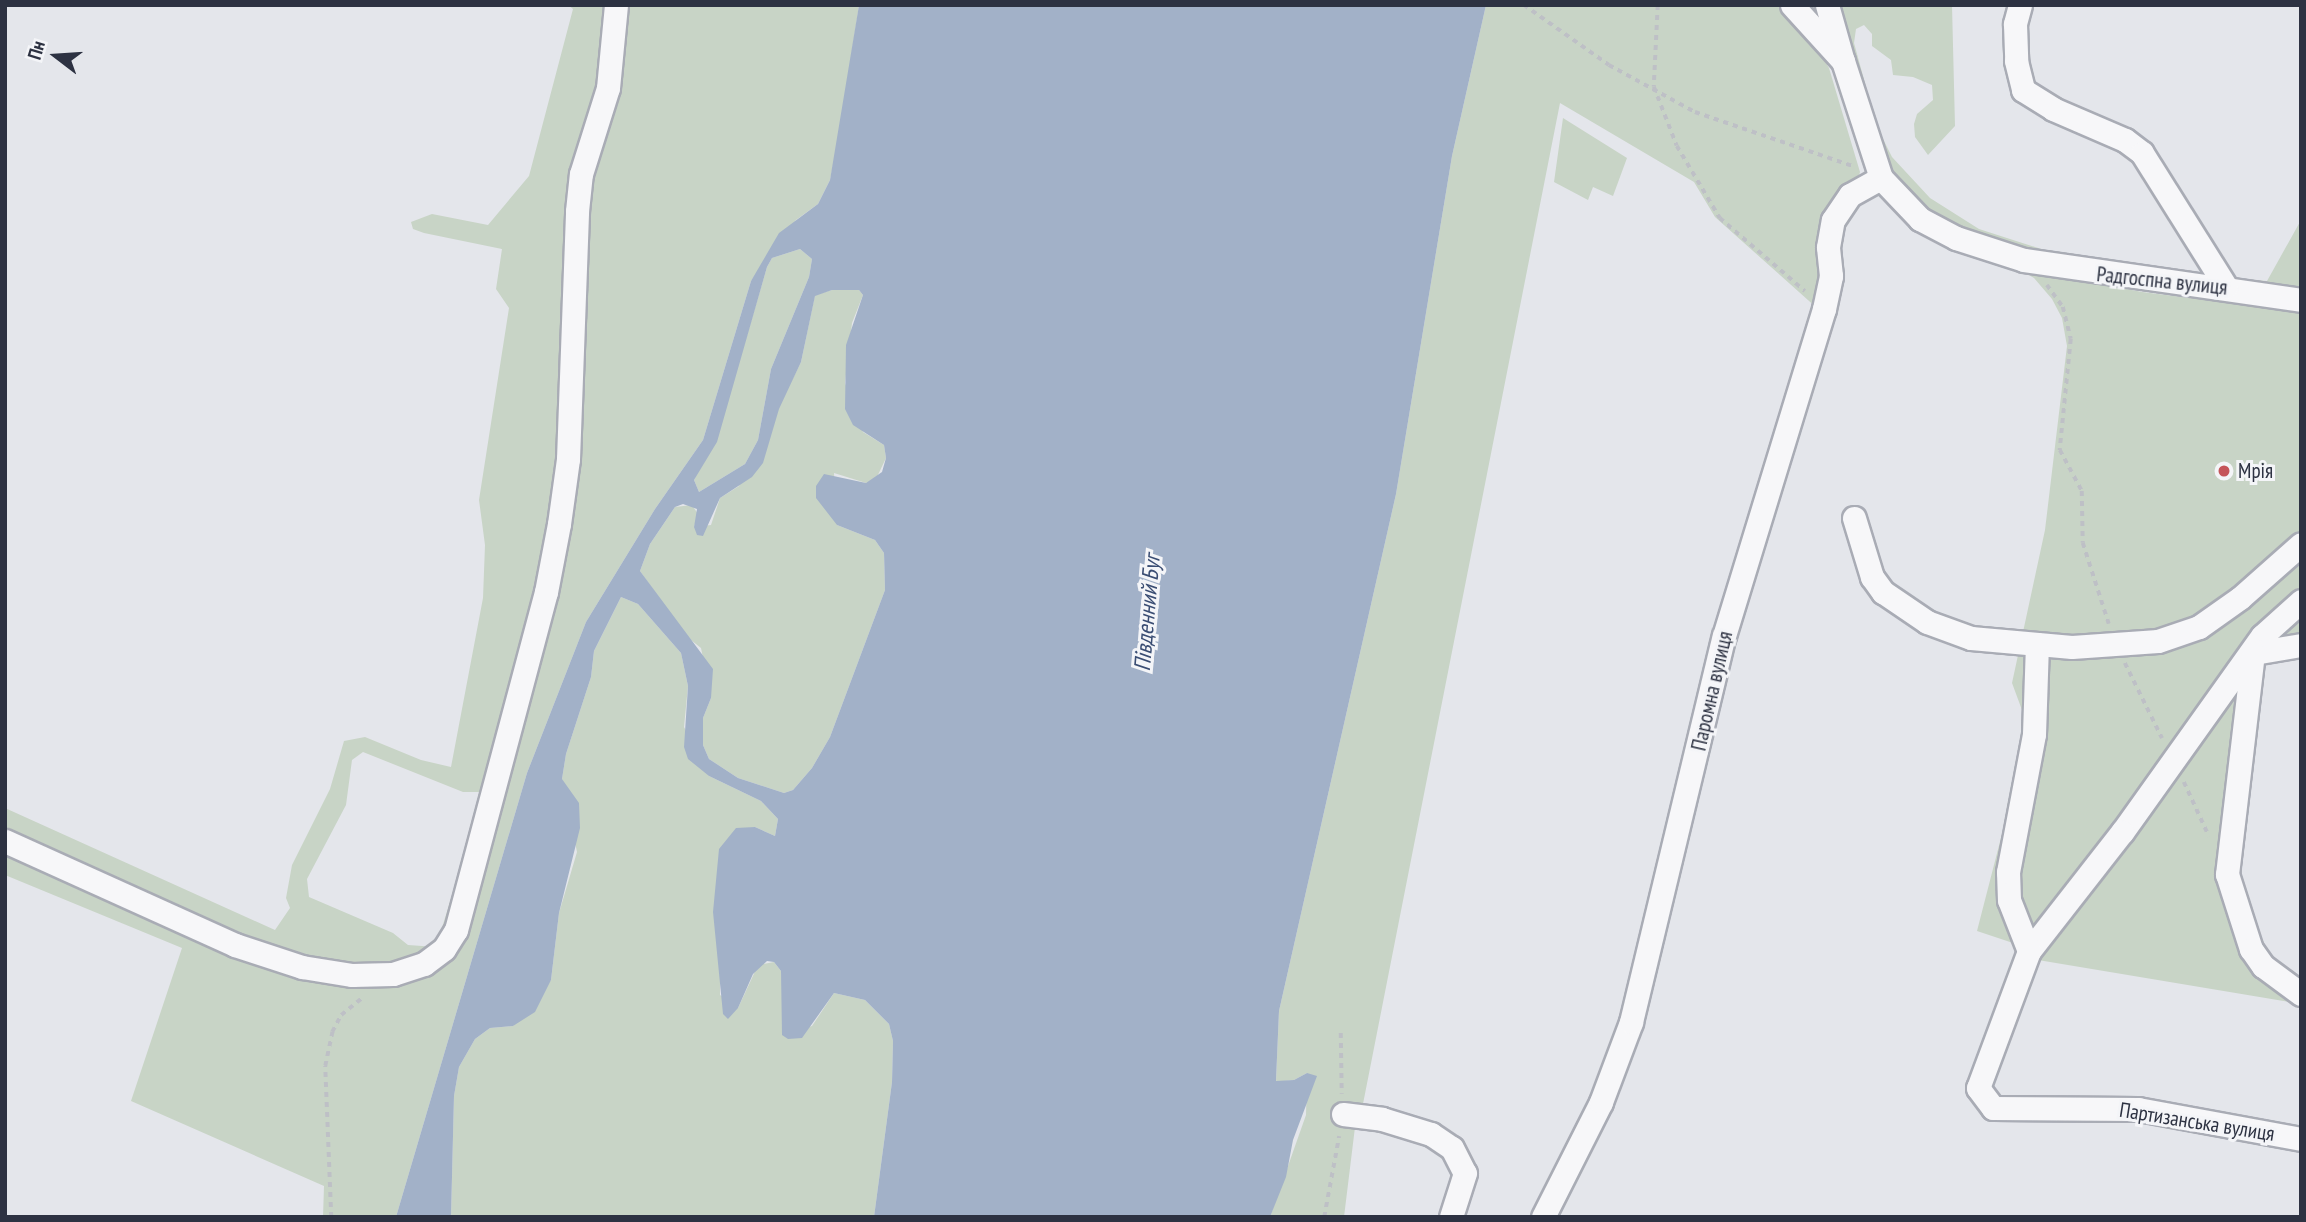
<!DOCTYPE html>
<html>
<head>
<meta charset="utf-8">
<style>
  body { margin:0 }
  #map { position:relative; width:2306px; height:1222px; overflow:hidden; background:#e4e6eb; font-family:"PT Sans Narrow",sans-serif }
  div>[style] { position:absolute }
  .green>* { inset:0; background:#c8d4c6 }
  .water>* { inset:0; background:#a2b1c8 }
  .path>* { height:3.5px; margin-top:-1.75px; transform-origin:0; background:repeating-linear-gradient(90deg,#bec0c6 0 5px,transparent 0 10px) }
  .roads { filter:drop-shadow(2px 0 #a9acb5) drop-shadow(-2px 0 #a9acb5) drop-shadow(0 2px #a9acb5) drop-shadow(0 -2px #a9acb5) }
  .minor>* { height:23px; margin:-11.5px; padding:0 11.5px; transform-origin:11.5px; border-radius:11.5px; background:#f7f7f9 }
  .dots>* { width:19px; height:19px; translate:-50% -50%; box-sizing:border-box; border:4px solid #f4f5f8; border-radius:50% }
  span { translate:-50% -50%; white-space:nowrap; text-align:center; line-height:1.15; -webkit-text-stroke:6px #f4f5f8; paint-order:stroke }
  .street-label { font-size:21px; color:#2d3242 }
  .poi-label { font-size:21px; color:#2d3242 }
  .left { translate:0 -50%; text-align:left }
  .water-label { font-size:23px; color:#3a4d73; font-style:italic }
  .frame { position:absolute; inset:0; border:7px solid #2d3242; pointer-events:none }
  .north { position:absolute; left:21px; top:21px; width:70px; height:70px; -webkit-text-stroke:5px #f4f5f8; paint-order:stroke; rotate:287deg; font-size:19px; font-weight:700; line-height:28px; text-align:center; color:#2d3242 }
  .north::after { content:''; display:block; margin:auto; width:24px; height:32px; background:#2d3242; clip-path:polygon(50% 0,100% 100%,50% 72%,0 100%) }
</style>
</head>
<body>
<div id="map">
  <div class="green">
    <div style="clip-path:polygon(evenodd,568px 5px,859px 5px,839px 136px,830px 180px,818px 204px,796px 220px,751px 281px,703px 440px,655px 509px,586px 622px,527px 773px,396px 1217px,323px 1217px,324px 1186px,131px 1101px,182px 948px,5px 875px,5px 846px,285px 968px,400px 967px,315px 967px,5px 836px,5px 808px,275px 930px,290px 908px,286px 898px,292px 865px,330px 789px,344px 741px,365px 737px,421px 760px,451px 767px,483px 598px,485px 545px,479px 500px,509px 308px,496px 289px,502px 249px,424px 233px,413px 229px,411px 222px,432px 214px,488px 225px,529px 176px,573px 9px,568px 5px,363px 752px,463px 792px,484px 792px,436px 947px,408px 945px,393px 933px,309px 897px,307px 879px,346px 805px,352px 760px,363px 752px)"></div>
    <div style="clip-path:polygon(1486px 5px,1781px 5px,1811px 38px,1829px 68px,1860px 172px,1818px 309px,1715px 217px,1694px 182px,1560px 103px,1362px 1109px,1356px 1119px,1344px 1217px,1270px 1217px,1306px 1115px,1307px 1073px,1294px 1080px,1276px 1082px,1279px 1011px,1396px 494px,1452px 156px)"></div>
    <div style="clip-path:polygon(1798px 5px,1952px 5px,1955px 126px,1928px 155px,1915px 137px,1914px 124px,1917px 114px,1933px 100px,1932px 85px,1913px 77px,1893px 75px,1891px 60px,1872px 46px,1872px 34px,1864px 25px,1856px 29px,1854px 43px,1877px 127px,1892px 157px,1930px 198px,1979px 229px,2063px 256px,2187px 275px,2267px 281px,2301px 220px,2301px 297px,2032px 254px,1935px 215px,1894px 178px,1849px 53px)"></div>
    <div style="clip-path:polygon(1563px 118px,1627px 158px,1613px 196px,1593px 187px,1588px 200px,1554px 182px)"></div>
    <div style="clip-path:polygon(800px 249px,812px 259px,809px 277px,771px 369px,758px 440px,745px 464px,699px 492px,694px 480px,725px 410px,767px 267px,772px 258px)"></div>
    <div style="clip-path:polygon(2015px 267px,2142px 292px,2301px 312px,2301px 653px,2265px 662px,2253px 688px,2235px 831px,2240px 889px,2257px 947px,2301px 1004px,2032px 959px,2019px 945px,1977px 931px,2029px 729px,2012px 683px,2045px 530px,2067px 346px,2062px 318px,2052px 299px,2034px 278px)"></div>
    <div style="clip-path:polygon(832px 290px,859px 290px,863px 295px,852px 323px,845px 383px,863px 432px,884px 445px,886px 458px,876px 479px,866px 483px,834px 473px,837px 525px,875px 540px,884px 553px,885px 590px,830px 737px,812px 768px,793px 790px,784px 793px,738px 778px,709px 759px,703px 745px,703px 718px,711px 698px,701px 648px,686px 636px,640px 571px,650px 544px,675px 507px,692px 505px,698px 514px,694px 527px,711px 525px,720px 498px,739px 486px,801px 362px,815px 295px)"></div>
    <div style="clip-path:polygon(621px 597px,638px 604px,681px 653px,688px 686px,684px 727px,709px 776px,761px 801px,778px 819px,775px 836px,755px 827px,720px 968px,720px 995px,738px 1008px,758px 965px,774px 962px,781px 971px,785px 996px,783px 1035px,812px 1026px,834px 993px,865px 1000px,889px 1024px,893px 1041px,892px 1082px,874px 1217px,451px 1217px,454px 1096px,459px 1067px,475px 1039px,490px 1028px,513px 1026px,551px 980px,559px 913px,577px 852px,562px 779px,566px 754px,591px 677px,594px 651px)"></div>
  </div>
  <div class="water">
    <div style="clip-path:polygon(evenodd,859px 5px,1486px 5px,1452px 156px,1396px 494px,1279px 1011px,1276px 1081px,1294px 1080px,1307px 1073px,1317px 1076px,1293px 1140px,1286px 1177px,1270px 1217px,874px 1217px,892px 1082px,893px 1041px,889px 1024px,865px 1000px,834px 993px,802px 1038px,788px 1039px,782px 1035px,781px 971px,774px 962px,767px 961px,753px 974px,738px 1008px,728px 1019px,723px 1014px,713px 912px,719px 849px,736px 828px,755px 827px,775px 836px,778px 819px,761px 801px,709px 776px,688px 759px,684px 747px,688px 686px,681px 653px,638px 604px,621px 597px,594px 651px,591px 677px,566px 754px,562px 779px,579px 803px,580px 828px,559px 913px,551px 980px,535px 1012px,513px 1026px,490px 1028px,475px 1039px,459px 1067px,454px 1096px,451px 1217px,396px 1217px,527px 773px,586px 622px,655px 509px,703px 440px,751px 281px,779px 233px,818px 204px,830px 180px,859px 5px,800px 249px,812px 259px,809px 277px,771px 369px,758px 440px,745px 464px,699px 492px,694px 480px,717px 442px,767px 267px,772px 258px,800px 249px,859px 5px,832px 290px,859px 290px,863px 295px,846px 345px,845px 409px,853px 425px,884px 445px,886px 458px,882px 472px,866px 483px,824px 474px,816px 486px,816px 498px,837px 525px,875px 540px,884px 553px,885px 590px,830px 737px,812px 768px,793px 790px,784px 793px,738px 778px,709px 759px,703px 745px,703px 718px,711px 698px,713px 669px,640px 571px,650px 544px,675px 507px,683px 504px,697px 509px,694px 527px,697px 535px,703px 536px,720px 498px,752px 477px,763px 463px,779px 409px,801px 362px,815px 296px,832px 290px)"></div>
  </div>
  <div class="path">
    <div style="left:1524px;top:5px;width:104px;rotate:35.2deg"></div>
    <div style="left:1609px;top:65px;width:98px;rotate:28.7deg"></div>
    <div style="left:1695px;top:112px;width:167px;rotate:18.9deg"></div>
    <div style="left:1658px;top:5px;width:82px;rotate:92.8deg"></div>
    <div style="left:1654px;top:87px;width:63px;rotate:68.7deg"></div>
    <div style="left:1677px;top:146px;width:84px;rotate:59.2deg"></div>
    <div style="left:1720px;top:218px;width:112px;rotate:40.7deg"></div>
    <div style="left:2047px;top:285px;width:27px;rotate:54deg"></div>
    <div style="left:2063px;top:307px;width:33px;rotate:76deg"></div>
    <div style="left:2071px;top:339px;width:112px;rotate:95.7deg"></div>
    <div style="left:2060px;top:450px;width:47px;rotate:61.8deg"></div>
    <div style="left:2082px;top:491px;width:52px;rotate:88.9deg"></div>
    <div style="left:2083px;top:543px;width:85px;rotate:72.2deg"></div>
    <div style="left:2125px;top:663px;width:84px;rotate:63.7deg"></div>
    <div style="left:2184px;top:782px;width:60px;rotate:65.2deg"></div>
    <div style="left:1341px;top:1033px;width:61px;rotate:89.1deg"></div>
    <div style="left:331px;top:1217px;width:151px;rotate:-92.3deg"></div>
    <div style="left:325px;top:1066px;width:35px;rotate:-78deg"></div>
    <div style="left:332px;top:1032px;width:19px;rotate:-62deg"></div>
    <div style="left:341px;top:1015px;width:28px;rotate:-39deg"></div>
    <div style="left:1324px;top:1217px;width:82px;rotate:-79.5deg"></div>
  </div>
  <div class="roads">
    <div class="minor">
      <div style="left:1792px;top:5px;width:76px;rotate:47.7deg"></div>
      <div style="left:1843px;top:61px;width:123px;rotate:72deg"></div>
      <div style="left:1881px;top:178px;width:57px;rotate:46.4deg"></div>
      <div style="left:1920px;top:219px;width:41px;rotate:27.8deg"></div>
      <div style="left:1956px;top:238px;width:71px;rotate:17.9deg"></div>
      <div style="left:2024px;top:260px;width:280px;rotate:8.2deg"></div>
      <div style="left:1827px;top:5px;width:55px;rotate:74.2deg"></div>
      <div style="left:2020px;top:5px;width:20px;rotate:105deg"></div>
      <div style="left:2015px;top:24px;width:37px;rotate:88deg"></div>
      <div style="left:2016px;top:61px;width:30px;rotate:76deg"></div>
      <div style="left:2023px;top:90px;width:36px;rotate:32deg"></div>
      <div style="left:2053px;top:109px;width:78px;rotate:23.3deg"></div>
      <div style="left:2125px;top:140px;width:21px;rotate:37deg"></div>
      <div style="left:2142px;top:153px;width:158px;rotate:57.9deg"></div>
      <div style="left:1854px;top:518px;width:62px;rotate:73deg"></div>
      <div style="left:1872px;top:577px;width:19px;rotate:54deg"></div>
      <div style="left:1883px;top:592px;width:53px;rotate:34.3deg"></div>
      <div style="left:1927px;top:622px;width:47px;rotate:20deg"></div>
      <div style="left:1971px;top:638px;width:101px;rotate:5.1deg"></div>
      <div style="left:2072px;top:647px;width:86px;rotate:-4deg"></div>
      <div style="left:2158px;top:641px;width:43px;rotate:-18.9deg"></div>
      <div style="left:2199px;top:627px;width:50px;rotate:-35.3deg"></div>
      <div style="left:2240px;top:598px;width:81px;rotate:-41.5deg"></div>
      <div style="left:2301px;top:601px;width:52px;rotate:138.1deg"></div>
      <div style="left:2262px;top:636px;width:241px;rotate:125.5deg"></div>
      <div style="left:2122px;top:832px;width:151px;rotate:128deg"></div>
      <div style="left:2029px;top:951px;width:146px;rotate:110.4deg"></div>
      <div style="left:1978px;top:1088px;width:25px;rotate:53deg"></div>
      <div style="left:1993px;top:1108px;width:145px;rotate:0.4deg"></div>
      <div style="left:2138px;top:1109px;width:166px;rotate:10.4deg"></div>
      <div style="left:2301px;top:645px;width:49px;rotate:170.5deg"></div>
      <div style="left:2253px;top:653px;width:223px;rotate:96.7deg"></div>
      <div style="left:2227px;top:874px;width:79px;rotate:72.3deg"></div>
      <div style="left:2251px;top:949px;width:21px;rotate:55deg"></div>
      <div style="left:2263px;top:966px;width:47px;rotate:36.4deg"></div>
      <div style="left:5px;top:841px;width:252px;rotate:24.3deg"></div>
      <div style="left:235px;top:945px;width:71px;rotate:18.2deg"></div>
      <div style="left:302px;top:967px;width:51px;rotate:9.1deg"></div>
      <div style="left:352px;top:975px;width:41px;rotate:-1.4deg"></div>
      <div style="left:393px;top:974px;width:33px;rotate:-18deg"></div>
      <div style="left:424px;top:964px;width:25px;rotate:-37deg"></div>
      <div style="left:444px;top:949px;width:22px;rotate:-58deg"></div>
      <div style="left:456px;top:930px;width:350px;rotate:-75.1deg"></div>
      <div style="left:546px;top:592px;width:69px;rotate:-79.2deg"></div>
      <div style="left:559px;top:524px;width:66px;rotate:-82.1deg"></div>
      <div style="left:568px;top:459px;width:248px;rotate:-87.9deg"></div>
      <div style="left:577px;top:211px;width:37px;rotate:-84deg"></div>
      <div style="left:581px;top:174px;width:90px;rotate:-72.6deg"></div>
      <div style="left:608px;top:88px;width:83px;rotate:-84.5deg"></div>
      <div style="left:2029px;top:951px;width:55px;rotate:-111.4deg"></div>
      <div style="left:2009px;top:900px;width:28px;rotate:-92deg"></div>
      <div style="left:2008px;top:872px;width:140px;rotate:-79.3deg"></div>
      <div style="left:2034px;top:734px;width:90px;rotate:-88.1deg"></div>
      <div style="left:1343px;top:1114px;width:39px;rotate:7deg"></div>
      <div style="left:1382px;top:1119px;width:51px;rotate:17deg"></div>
      <div style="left:1431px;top:1134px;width:25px;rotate:34deg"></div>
      <div style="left:1452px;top:1148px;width:28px;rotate:63deg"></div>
      <div style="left:1465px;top:1173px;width:46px;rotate:107.7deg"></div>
      <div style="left:1543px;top:1217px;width:129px;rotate:-63.2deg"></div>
      <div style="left:1601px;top:1102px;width:85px;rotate:-69.4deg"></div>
      <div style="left:1631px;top:1022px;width:397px;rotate:-76.5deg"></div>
      <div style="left:1724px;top:636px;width:342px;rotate:-73deg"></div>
      <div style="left:1824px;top:309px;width:34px;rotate:-78deg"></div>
      <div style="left:1831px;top:276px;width:29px;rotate:-96deg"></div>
      <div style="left:1828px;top:247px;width:27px;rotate:-80deg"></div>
      <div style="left:1833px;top:220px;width:30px;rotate:-56deg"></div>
      <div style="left:1850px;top:195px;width:35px;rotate:-29deg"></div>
    </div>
  </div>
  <div class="dots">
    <div style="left:2224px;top:471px;background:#c55459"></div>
  </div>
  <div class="street-label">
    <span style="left:2162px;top:281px;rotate:6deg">Радгоспна вулиця</span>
    <span style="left:1712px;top:691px;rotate:-77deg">Паромна вулиця</span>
    <span style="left:2197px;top:1122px;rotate:9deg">Партизанська вулиця</span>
  </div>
  <div class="poi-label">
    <span class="left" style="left:2238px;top:471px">Мрія</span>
  </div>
  <div class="water-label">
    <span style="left:1147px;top:613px;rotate:-85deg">Південний Буг</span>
  </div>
  <div class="frame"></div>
  <div class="north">Пн</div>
</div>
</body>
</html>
